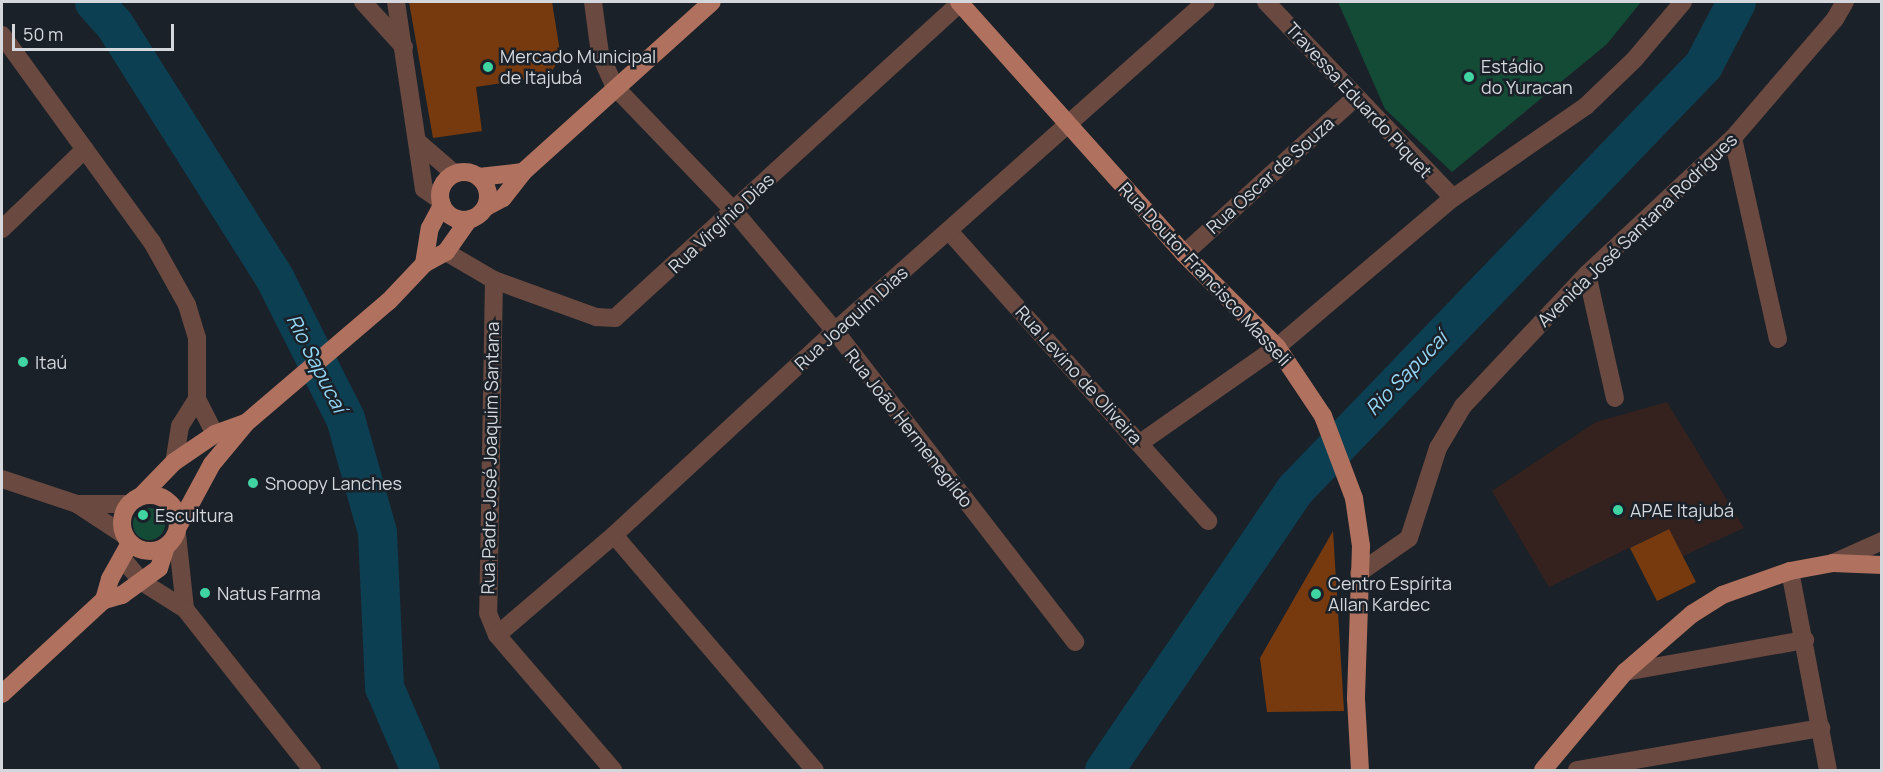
<!DOCTYPE html>
<html>
<head>
<meta charset="utf-8">
<style>
  body { margin:0 }
  #map { position:relative; width:1883px; height:772px; overflow:hidden; background:#1b2128; font-family:Manrope,sans-serif }
  div>[style] { position:absolute }
  .education>* { inset:0; background:#35221e }
  .green>* { inset:0; background:#144b36 }
  .round { border-radius:50% }
  .river>* { height:39px; margin:-19.5px; padding:0 19.5px; transform-origin:19.5px; border-radius:19.5px; background:#0d3f52 }
  .building>* { inset:0; background:#773a0e }
  .minor>* { height:18px; margin:-9px; padding:0 9px; transform-origin:9px; border-radius:9px; background:#694940 }
  .major>* { height:18px; margin:-9px; padding:0 9px; transform-origin:9px; border-radius:9px; background:#b0715e }
  .major>.ring { margin:-9px; padding:0; box-sizing:content-box; background:none; border:18px solid #b0715e; border-radius:50% }
  .dots>* { width:16px; height:16px; translate:-50% -50%; box-sizing:border-box; border:3px solid #1b2128; border-radius:50% }
  span { translate:-50% -50%; white-space:nowrap; text-align:center; line-height:1.15; -webkit-text-stroke:5px #1b2128; paint-order:stroke }
  .poi-label { font-size:18px; color:#d4d8dd }
  .left { translate:0 -50%; text-align:left }
  .street-label { font-size:18px; color:#d4d8dd }
  .water-label { font-size:20px; color:#95d7f6; font-style:italic }
  .frame { position:absolute; inset:0; border:3px solid #d4d8dd; pointer-events:none }
  .scale { position:absolute; left:12px; top:24px; width:162px; height:27px; box-sizing:border-box; border:3px solid #d4d8dd; border-top:0; padding-left:8px; font-size:18px; line-height:21px; white-space:nowrap; color:#d4d8dd; -webkit-text-stroke:4px #1b2128; paint-order:stroke }
</style>
</head>
<body>
<div id="map">
  <div class="education">
    <div style="clip-path:polygon(1667px 402px,1744px 528px,1683px 556px,1668px 529px,1549px 587px,1492px 491px,1596px 422px)"></div>
  </div>
  <div class="green">
    <div style="clip-path:polygon(1338px 2px,1641px 2px,1607px 44px,1452px 172px,1385px 109px)"></div>
    <div class="round" style="left:133px;top:508px;width:32px;height:32px"></div>
  </div>
  <div class="river">
    <div style="left:94px;top:2px;width:30px;rotate:48deg"></div>
    <div style="left:114px;top:24px;width:302px;rotate:57.7deg"></div>
    <div style="left:275px;top:279px;width:156px;rotate:63.3deg"></div>
    <div style="left:345px;top:418px;width:118px;rotate:74.3deg"></div>
    <div style="left:377px;top:532px;width:155px;rotate:87.4deg"></div>
    <div style="left:384px;top:687px;width:90px;rotate:66.6deg"></div>
    <div style="left:1104px;top:770px;width:341px;rotate:-55.8deg"></div>
    <div style="left:1296px;top:488px;width:587px;rotate:-46.1deg"></div>
    <div style="left:1703px;top:65px;width:71px;rotate:-62.4deg"></div>
  </div>
  <div class="building">
    <div style="clip-path:polygon(409px 2px,552px 2px,561px 58px,548px 76px,476px 87px,482px 131px,433px 138px)"></div>
    <div style="clip-path:polygon(1669px 529px,1696px 582px,1657px 601px,1630px 548px)"></div>
    <div style="clip-path:polygon(1333px 531px,1344px 711px,1267px 712px,1260px 658px)"></div>
  </div>
  <div class="minor">
    <div style="left:363px;top:2px;width:61px;rotate:47.7deg"></div>
    <div style="left:396px;top:2px;width:189px;rotate:81.5deg"></div>
    <div style="left:424px;top:189px;width:21px;rotate:35deg"></div>
    <div style="left:593px;top:2px;width:52px;rotate:82.3deg"></div>
    <div style="left:600px;top:54px;width:36px;rotate:66deg"></div>
    <div style="left:615px;top:87px;width:172px;rotate:46.2deg"></div>
    <div style="left:734px;top:211px;width:157px;rotate:49.9deg"></div>
    <div style="left:835px;top:331px;width:393px;rotate:52.3deg"></div>
    <div style="left:1266px;top:2px;width:271px;rotate:46.3deg"></div>
    <div style="left:2px;top:35px;width:256px;rotate:54.1deg"></div>
    <div style="left:152px;top:242px;width:72px;rotate:60.9deg"></div>
    <div style="left:187px;top:305px;width:34px;rotate:73deg"></div>
    <div style="left:197px;top:338px;width:61px;rotate:90deg"></div>
    <div style="left:197px;top:399px;width:32px;rotate:122deg"></div>
    <div style="left:180px;top:426px;width:36px;rotate:99deg"></div>
    <div style="left:1733px;top:138px;width:206px;rotate:77.4deg"></div>
    <div style="left:418px;top:142px;width:49px;rotate:40.9deg"></div>
    <div style="left:2px;top:229px;width:115px;rotate:-43.9deg"></div>
    <div style="left:949px;top:231px;width:389px;rotate:48.2deg"></div>
    <div style="left:446px;top:252px;width:56px;rotate:30.3deg"></div>
    <div style="left:494px;top:280px;width:109px;rotate:19.9deg"></div>
    <div style="left:596px;top:317px;width:19px;rotate:3deg"></div>
    <div style="left:615px;top:318px;width:469px;rotate:-42.4deg"></div>
    <div style="left:1184px;top:254px;width:233px;rotate:-42.4deg"></div>
    <div style="left:1587px;top:274px;width:127px;rotate:77.3deg"></div>
    <div style="left:494px;top:280px;width:333px;rotate:91deg"></div>
    <div style="left:488px;top:613px;width:24px;rotate:68deg"></div>
    <div style="left:497px;top:635px;width:178px;rotate:49.3deg"></div>
    <div style="left:197px;top:399px;width:39px;rotate:63deg"></div>
    <div style="left:1140px;top:443px;width:167px;rotate:-35deg"></div>
    <div style="left:1277px;top:347px;width:231px;rotate:-40.3deg"></div>
    <div style="left:1453px;top:198px;width:162px;rotate:-34.7deg"></div>
    <div style="left:1586px;top:106px;width:66px;rotate:-43.8deg"></div>
    <div style="left:1634px;top:60px;width:76px;rotate:-49.8deg"></div>
    <div style="left:2px;top:479px;width:79px;rotate:18.4deg"></div>
    <div style="left:77px;top:504px;width:56px;rotate:33.4deg"></div>
    <div style="left:77px;top:504px;width:52px"></div>
    <div style="left:177px;top:534px;width:75px;rotate:83.9deg"></div>
    <div style="left:614px;top:535px;width:309px;rotate:49.5deg"></div>
    <div style="left:122px;top:558px;width:31px;rotate:50deg"></div>
    <div style="left:142px;top:582px;width:51px;rotate:32.1deg"></div>
    <div style="left:185px;top:609px;width:205px;rotate:51.7deg"></div>
    <div style="left:1833px;top:563px;width:54px;rotate:-24.2deg"></div>
    <div style="left:1790px;top:571px;width:203px;rotate:79.2deg"></div>
    <div style="left:1359px;top:573px;width:61px;rotate:-35deg"></div>
    <div style="left:1409px;top:538px;width:95px;rotate:-72.1deg"></div>
    <div style="left:1438px;top:448px;width:49px;rotate:-59.2deg"></div>
    <div style="left:1463px;top:406px;width:181px;rotate:-46.8deg"></div>
    <div style="left:1587px;top:274px;width:200px;rotate:-43deg"></div>
    <div style="left:1733px;top:138px;width:157px;rotate:-49.4deg"></div>
    <div style="left:1835px;top:19px;width:20px;rotate:-60deg"></div>
    <div style="left:497px;top:635px;width:154px;rotate:-40.5deg"></div>
    <div style="left:614px;top:535px;width:301px;rotate:-42.7deg"></div>
    <div style="left:835px;top:331px;width:496px;rotate:-41.6deg"></div>
    <div style="left:1625px;top:672px;width:183px;rotate:-10.1deg"></div>
    <div style="left:1577px;top:770px;width:248px;rotate:-9.8deg"></div>
  </div>
  <div class="major">
    <div style="left:959px;top:2px;width:338px;rotate:48.2deg"></div>
    <div style="left:1184px;top:254px;width:132px;rotate:45deg"></div>
    <div style="left:1277px;top:347px;width:83px;rotate:56.3deg"></div>
    <div style="left:1323px;top:416px;width:88px;rotate:69.3deg"></div>
    <div style="left:1354px;top:498px;width:49px;rotate:81.7deg"></div>
    <div style="left:1361px;top:546px;width:153px;rotate:91.9deg"></div>
    <div style="left:1356px;top:699px;width:71px;rotate:86.8deg"></div>
    <div class="ring" style="left:440px;top:172px;width:30px;height:30px"></div>
    <div style="left:479px;top:177px;width:44px;rotate:-6.5deg"></div>
    <div style="left:486px;top:207px;width:19px;rotate:-28deg"></div>
    <div style="left:503px;top:198px;width:33px;rotate:-52deg"></div>
    <div style="left:523px;top:172px;width:254px;rotate:-42deg"></div>
    <div style="left:424px;top:264px;width:36px;rotate:-81deg"></div>
    <div style="left:430px;top:228px;width:26px;rotate:-62deg"></div>
    <div class="ring" style="left:122px;top:495px;width:38px;height:38px"></div>
    <div style="left:142px;top:495px;width:46px;rotate:-45.9deg"></div>
    <div style="left:174px;top:462px;width:50px;rotate:-34.3deg"></div>
    <div style="left:215px;top:434px;width:33px;rotate:-20deg"></div>
    <div style="left:179px;top:525px;width:69px;rotate:-61.6deg"></div>
    <div style="left:212px;top:464px;width:53px;rotate:-50.3deg"></div>
    <div style="left:246px;top:423px;width:188px;rotate:-40.5deg"></div>
    <div style="left:389px;top:301px;width:51px;rotate:-46.6deg"></div>
    <div style="left:424px;top:264px;width:25px;rotate:-29deg"></div>
    <div style="left:446px;top:252px;width:39px;rotate:-55deg"></div>
    <div style="left:104px;top:600px;width:22px;rotate:-74deg"></div>
    <div style="left:110px;top:579px;width:41px;rotate:-60.9deg"></div>
    <div style="left:2px;top:694px;width:139px;rotate:-42.7deg"></div>
    <div style="left:104px;top:600px;width:19px;rotate:-16deg"></div>
    <div style="left:122px;top:595px;width:46px;rotate:-36.1deg"></div>
    <div style="left:159px;top:568px;width:22px;rotate:-72deg"></div>
    <div style="left:1543px;top:770px;width:128px;rotate:-50.1deg"></div>
    <div style="left:1625px;top:672px;width:89px;rotate:-40.9deg"></div>
    <div style="left:1692px;top:614px;width:36px;rotate:-32deg"></div>
    <div style="left:1722px;top:595px;width:72px;rotate:-19.4deg"></div>
    <div style="left:1790px;top:571px;width:44px;rotate:-10.5deg"></div>
    <div style="left:1833px;top:563px;width:49px;rotate:2.3deg"></div>
  </div>
  <div class="dots">
    <div style="left:488px;top:67px;background:#3fd4a2"></div>
    <div style="left:1469px;top:77px;background:#3fd4a2"></div>
    <div style="left:23px;top:362px;background:#3fd4a2"></div>
    <div style="left:253px;top:483px;background:#3fd4a2"></div>
    <div style="left:1618px;top:510px;background:#3fd4a2"></div>
    <div style="left:143px;top:515px;background:#3fd4a2"></div>
    <div style="left:205px;top:593px;background:#3fd4a2"></div>
    <div style="left:1316px;top:594px;background:#3fd4a2"></div>
  </div>
  <div class="poi-label">
    <span class="left" style="left:500px;top:67px">Mercado Municipal<br>de Itajubá</span>
    <span class="left" style="left:1481px;top:77px">Estádio<br>do Yuracan</span>
    <span class="left" style="left:35px;top:362px">Itaú</span>
    <span class="left" style="left:265px;top:483px">Snoopy Lanches</span>
    <span class="left" style="left:1630px;top:510px">APAE Itajubá</span>
    <span class="left" style="left:155px;top:515px">Escultura</span>
    <span class="left" style="left:1328px;top:594px">Centro Espírita<br>Allan Kardec</span>
    <span class="left" style="left:217px;top:593px">Natus Farma</span>
  </div>
  <div class="street-label">
    <span style="left:1359px;top:100px;rotate:47deg">Travessa Eduardo Piquet</span>
    <span style="left:1270px;top:175px;rotate:-42deg">Rua Oscar de Souza</span>
    <span style="left:721px;top:223px;rotate:-43deg">Rua Virgínio Dias</span>
    <span style="left:1637px;top:230px;rotate:-44deg">Avenida José Santana Rodrigues</span>
    <span style="left:1205px;top:274px;rotate:47deg">Rua Doutor Francisco Masseli</span>
    <span style="left:851px;top:318px;rotate:-42deg">Rua Joaquim Dias</span>
    <span style="left:1079px;top:375px;rotate:48deg">Rua Levino de Oliveira</span>
    <span style="left:909px;top:428px;rotate:52deg">Rua João Hermenegildo</span>
    <span style="left:490px;top:458px;rotate:-89deg">Rua Padre José Joaquim Santana</span>
  </div>
  <div class="water-label">
    <span style="left:317px;top:363px;rotate:63deg">Rio Sapucaí</span>
    <span style="left:1406px;top:373px;rotate:-46deg">Rio Sapucaí</span>
  </div>
  <div class="frame"></div>
  <div class="scale">50 m</div>
</div>
</body>
</html>
